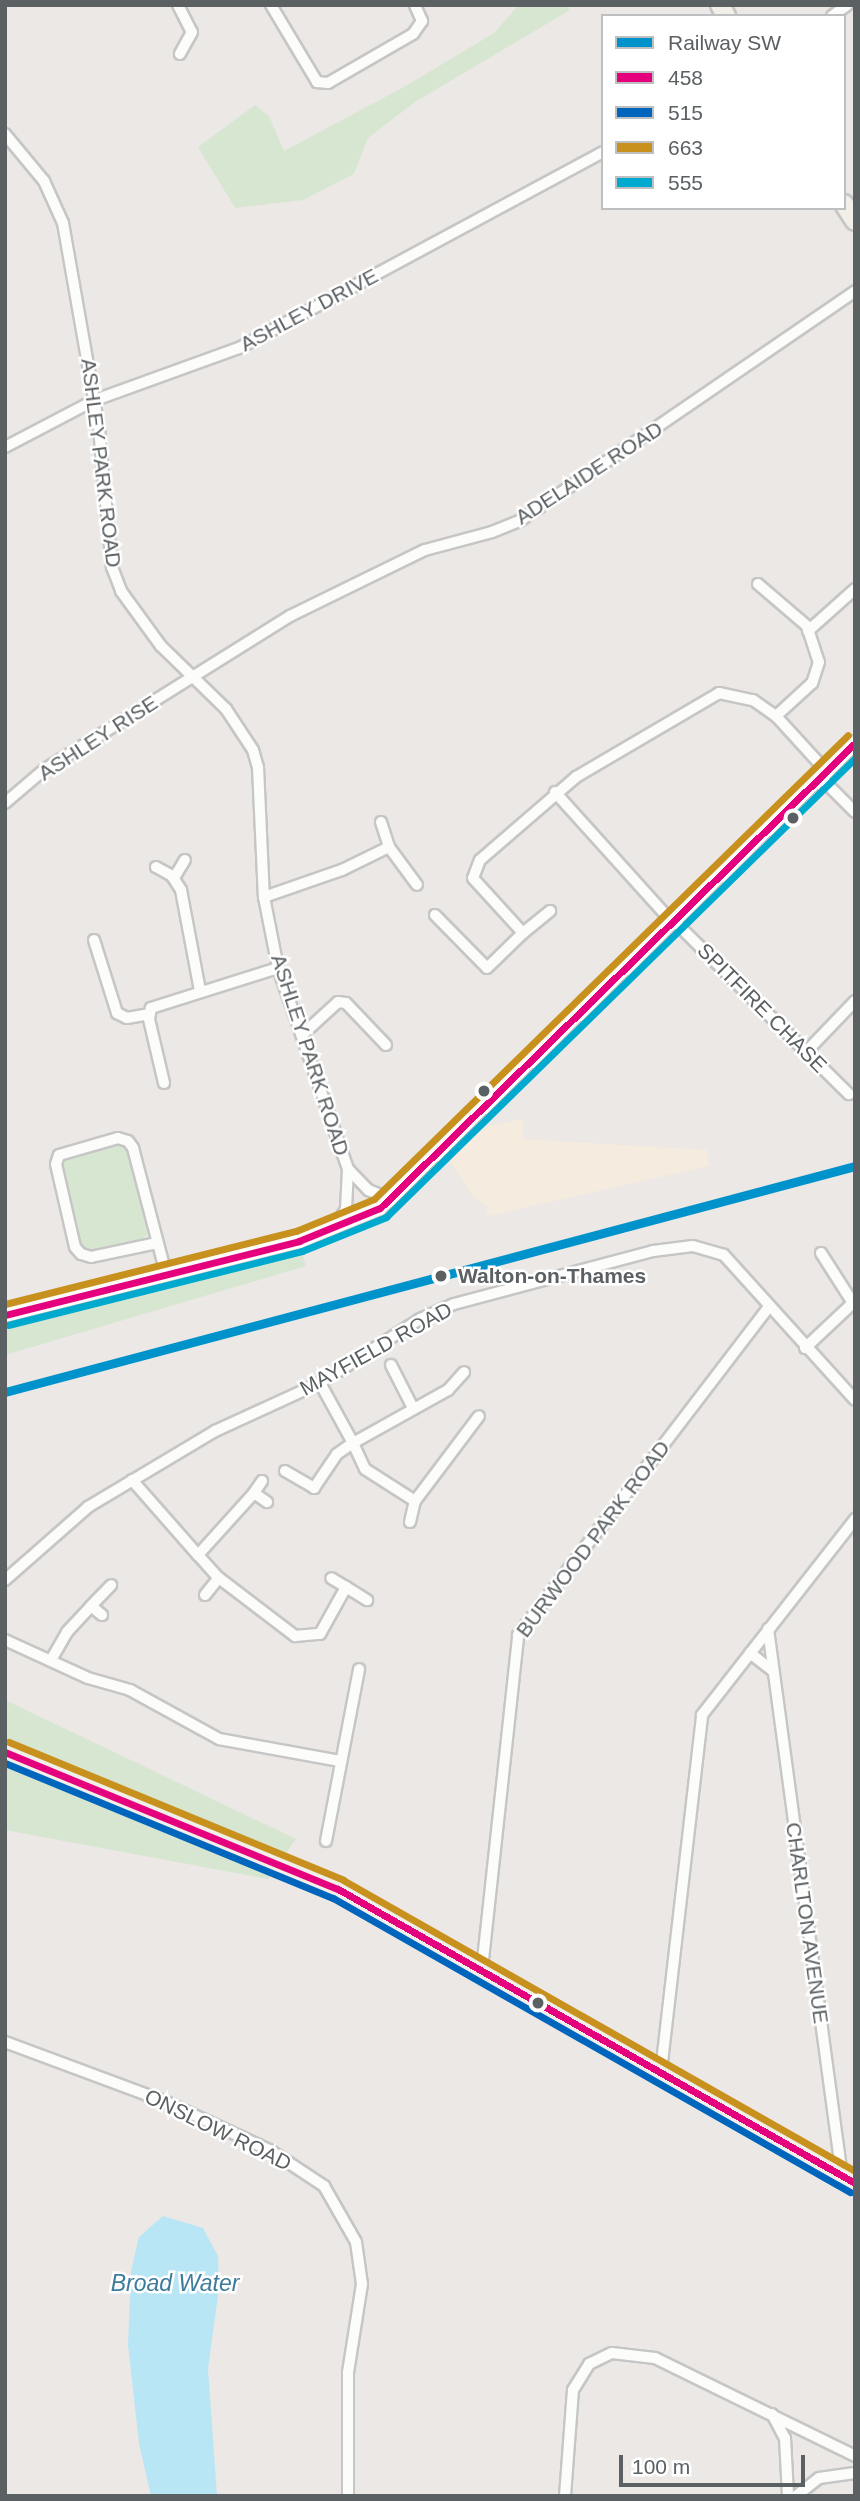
<!DOCTYPE html>
<html>
<head>
<meta charset="utf-8">
<style>
  body { margin:0 }
  #map { position:relative; width:860px; height:2501px; overflow:hidden; background:#ebe8e5; font-family:Helvetica,sans-serif }
  div>[style] { position:absolute }
  .commercial>* { inset:0; background:#f5ebde }
  .green>* { inset:0; background:#d7e6d1 }
  .water>* { inset:0; background:#b9e6f5 }
  .roads { filter:drop-shadow(2px 0 #c5c6c5) drop-shadow(-2px 0 #c5c6c5) drop-shadow(0 2px #c5c6c5) drop-shadow(0 -2px #c5c6c5) }
  .minor>* { height:10px; margin:-5px; padding:0 5px; transform-origin:5px; border-radius:5px; background:#fcfcfb }
  .tertiary>* { height:14px; margin:-7px; padding:0 7px; transform-origin:7px; border-radius:7px; background:#fcfcfb }
  .primary>* { height:18px; margin:-9px; padding:0 9px; transform-origin:9px; border-radius:9px; background:#f2eee8 }
  .bus-1>* { height:7px; margin:-3.5px; padding:0 3.5px; transform-origin:3.5px; border-radius:3.5px; background:#e5007d }
  .bus-2>* { height:7px; margin:-3.5px; padding:0 3.5px; transform-origin:3.5px; border-radius:3.5px; background:#0065bd }
  .bus-3>* { height:7px; margin:-3.5px; padding:0 3.5px; transform-origin:3.5px; border-radius:3.5px; background:#c8911e }
  .bus-4>* { height:7px; margin:-3.5px; padding:0 3.5px; transform-origin:3.5px; border-radius:3.5px; background:#00a9ce }
  .rail-1>* { height:9px; margin:-4.5px; padding:0 4.5px; transform-origin:4.5px; border-radius:4.5px; background:#0092cb }
  .dots>* { width:19px; height:19px; translate:-50% -50%; box-sizing:border-box; border:4px solid #fff; border-radius:50% }
  span { translate:-50% -50%; white-space:nowrap; text-align:center; line-height:1.15; -webkit-text-stroke:5px #fff; paint-order:stroke }
  .street-label { font-size:21px; color:#5b6063 }
  .stop-label { font-size:21px; color:#5b6063; font-weight:700 }
  .left { translate:0 -50%; text-align:left }
  .water-label { font-size:23px; color:#3d7b9c; font-style:italic }
  .frame { position:absolute; inset:0; border:7px solid #5b6063; pointer-events:none }
  .legend { position:absolute; left:601px; top:14px; width:245px; height:196px; box-sizing:border-box; background:#fff; border:2px solid #bdbfc1; margin:0; padding:9px 12px; list-style:none; font-size:21px; color:#5b6063 }
  .legend li { display:flex; align-items:center; gap:14px; height:35px }
  .legend b { width:35px; border:2px solid #bdbfc1 }
  .scale { position:absolute; left:619px; top:2455px; width:186px; height:32px; box-sizing:border-box; border:4px solid #5b6063; border-top:0; padding-left:9px; font-size:21px; line-height:24px; white-space:nowrap; color:#5b6063; -webkit-text-stroke:5px #fff; paint-order:stroke }
</style>
</head>
<body>
<div id="map">
  <div class="commercial">
    <div style="clip-path:polygon(523px 1119px,523px 1139px,708px 1150px,709px 1166px,488px 1216px,486px 1205px,474px 1198px,447px 1157px,486px 1126px)"></div>
  </div>
  <div class="green">
    <div style="clip-path:polygon(519px 5px,566px 5px,570px 10px,415px 102px,368px 138px,354px 174px,303px 200px,235px 208px,198px 147px,255px 105px,269px 116px,284px 151px,404px 87px,494px 33px)"></div>
    <div style="clip-path:polygon(120px 1143px,126px 1145px,148px 1233px,143px 1239px,91px 1254px,78px 1243px,61px 1159px)"></div>
    <div style="clip-path:polygon(302px 1253px,306px 1266px,5px 1355px,5px 1326px)"></div>
    <div style="clip-path:polygon(5px 1700px,296px 1839px,268px 1879px,5px 1830px)"></div>
  </div>
  <div class="water">
    <div style="clip-path:polygon(163px 2216px,203px 2228px,218px 2256px,219px 2288px,208px 2369px,217px 2496px,151px 2496px,139px 2443px,128px 2345px,131px 2271px,139px 2237px)"></div>
  </div>
  <div class="roads">
    <div class="minor">
      <div style="left:178px;top:5px;width:30px;rotate:63deg"></div>
      <div style="left:192px;top:32px;width:25px;rotate:119deg"></div>
      <div style="left:271px;top:5px;width:90px;rotate:59.1deg"></div>
      <div style="left:317px;top:82px;width:11px;rotate:5deg"></div>
      <div style="left:328px;top:83px;width:98px;rotate:-30deg"></div>
      <div style="left:413px;top:34px;width:16px;rotate:-55deg"></div>
      <div style="left:422px;top:21px;width:17px;rotate:-114deg"></div>
      <div style="left:832px;top:16px;width:19px;rotate:-36deg"></div>
      <div style="left:5px;top:134px;width:61px;rotate:50.3deg"></div>
      <div style="left:44px;top:181px;width:46px;rotate:65.7deg"></div>
      <div style="left:63px;top:223px;width:208px;rotate:80deg"></div>
      <div style="left:99px;top:428px;width:140px;rotate:84.7deg"></div>
      <div style="left:112px;top:567px;width:26px;rotate:69deg"></div>
      <div style="left:121px;top:591px;width:68px;rotate:54deg"></div>
      <div style="left:161px;top:646px;width:91px;rotate:44.1deg"></div>
      <div style="left:226px;top:709px;width:49px;rotate:56.6deg"></div>
      <div style="left:253px;top:750px;width:18px;rotate:74deg"></div>
      <div style="left:258px;top:767px;width:130px;rotate:87.4deg"></div>
      <div style="left:264px;top:897px;width:72px;rotate:78.8deg"></div>
      <div style="left:278px;top:968px;width:213px;rotate:70.8deg"></div>
      <div style="left:348px;top:1169px;width:40px;rotate:92.9deg"></div>
      <div style="left:346px;top:1209px;width:21px;rotate:121deg"></div>
      <div style="left:5px;top:447px;width:102px;rotate:-27.6deg"></div>
      <div style="left:95px;top:400px;width:153px;rotate:-19.9deg"></div>
      <div style="left:239px;top:348px;width:413px;rotate:-28.3deg"></div>
      <div style="left:758px;top:584px;width:65px;rotate:40.6deg"></div>
      <div style="left:807px;top:626px;width:38px;rotate:72deg"></div>
      <div style="left:819px;top:662px;width:22px;rotate:108deg"></div>
      <div style="left:812px;top:683px;width:49px;rotate:137.5deg"></div>
      <div style="left:808px;top:631px;width:63px;rotate:-41.8deg"></div>
      <div style="left:821px;top:778px;width:48px;rotate:45deg"></div>
      <div style="left:555px;top:792px;width:176px;rotate:48deg"></div>
      <div style="left:5px;top:803px;width:52px;rotate:-40.4deg"></div>
      <div style="left:45px;top:769px;width:289px;rotate:-32deg"></div>
      <div style="left:290px;top:616px;width:150px;rotate:-26.1deg"></div>
      <div style="left:425px;top:550px;width:69px;rotate:-15deg"></div>
      <div style="left:492px;top:532px;width:31px;rotate:-22deg"></div>
      <div style="left:521px;top:520px;width:405px;rotate:-34.4deg"></div>
      <div style="left:381px;top:822px;width:26px;rotate:72deg"></div>
      <div style="left:389px;top:847px;width:47px;rotate:53.6deg"></div>
      <div style="left:156px;top:867px;width:18px;rotate:29deg"></div>
      <div style="left:172px;top:876px;width:17px;rotate:57deg"></div>
      <div style="left:181px;top:890px;width:103px;rotate:79.3deg"></div>
      <div style="left:174px;top:878px;width:21px;rotate:-59deg"></div>
      <div style="left:264px;top:897px;width:83px;rotate:-19.1deg"></div>
      <div style="left:342px;top:870px;width:52px;rotate:-26.1deg"></div>
      <div style="left:435px;top:915px;width:74px;rotate:45.5deg"></div>
      <div style="left:487px;top:968px;width:50px;rotate:-44.2deg"></div>
      <div style="left:523px;top:933px;width:74px;rotate:-132.3deg"></div>
      <div style="left:473px;top:878px;width:19px;rotate:-69deg"></div>
      <div style="left:480px;top:860px;width:127px;rotate:-40.8deg"></div>
      <div style="left:576px;top:777px;width:166px;rotate:-30.4deg"></div>
      <div style="left:719px;top:693px;width:35px;rotate:12deg"></div>
      <div style="left:753px;top:700px;width:28px;rotate:35deg"></div>
      <div style="left:776px;top:716px;width:76px;rotate:47.7deg"></div>
      <div style="left:675px;top:922px;width:245px;rotate:44.7deg"></div>
      <div style="left:523px;top:933px;width:35px;rotate:-39deg"></div>
      <div style="left:94px;top:940px;width:77px;rotate:72.5deg"></div>
      <div style="left:117px;top:1013px;width:11px;rotate:27deg"></div>
      <div style="left:127px;top:1018px;width:23px;rotate:-10deg"></div>
      <div style="left:303px;top:1034px;width:47px;rotate:-42.4deg"></div>
      <div style="left:338px;top:1002px;width:8px;rotate:7deg"></div>
      <div style="left:346px;top:1003px;width:58px;rotate:46.4deg"></div>
      <div style="left:806px;top:1052px;width:71px;rotate:-46.1deg"></div>
      <div style="left:164px;top:1083px;width:66px;rotate:-103.2deg"></div>
      <div style="left:149px;top:1019px;width:11px;rotate:-80deg"></div>
      <div style="left:151px;top:1008px;width:133px;rotate:-17.5deg"></div>
      <div style="left:348px;top:1169px;width:29px;rotate:46deg"></div>
      <div style="left:368px;top:1190px;width:26px;rotate:21deg"></div>
      <div style="left:157px;top:1243px;width:67px;rotate:168deg"></div>
      <div style="left:91px;top:1257px;width:10px;rotate:-163deg"></div>
      <div style="left:81px;top:1254px;width:9px;rotate:-131deg"></div>
      <div style="left:75px;top:1247px;width:85px;rotate:-102.9deg"></div>
      <div style="left:56px;top:1164px;width:9px;rotate:-72deg"></div>
      <div style="left:59px;top:1155px;width:61px;rotate:-16.1deg"></div>
      <div style="left:118px;top:1138px;width:10px;rotate:17deg"></div>
      <div style="left:128px;top:1141px;width:9px;rotate:54deg"></div>
      <div style="left:133px;top:1148px;width:130px;rotate:75.3deg"></div>
      <div style="left:821px;top:1253px;width:59px;rotate:57.4deg"></div>
      <div style="left:805px;top:1348px;width:69px;rotate:-43.2deg"></div>
      <div style="left:391px;top:1365px;width:48px;rotate:62.9deg"></div>
      <div style="left:285px;top:1471px;width:34px;rotate:30deg"></div>
      <div style="left:314px;top:1488px;width:41px;rotate:-55.9deg"></div>
      <div style="left:337px;top:1454px;width:19px;rotate:-35deg"></div>
      <div style="left:353px;top:1443px;width:68px;rotate:-118.8deg"></div>
      <div style="left:132px;top:1480px;width:100px;rotate:48.7deg"></div>
      <div style="left:198px;top:1555px;width:84px;rotate:-47.9deg"></div>
      <div style="left:262px;top:1481px;width:14px;rotate:124deg"></div>
      <div style="left:254px;top:1493px;width:16px;rotate:35deg"></div>
      <div style="left:415px;top:1501px;width:59px;rotate:-147.4deg"></div>
      <div style="left:365px;top:1469px;width:29px;rotate:-115deg"></div>
      <div style="left:353px;top:1443px;width:109px;rotate:-29.2deg"></div>
      <div style="left:448px;top:1390px;width:24px;rotate:-48deg"></div>
      <div style="left:410px;top:1522px;width:22px;rotate:-77deg"></div>
      <div style="left:415px;top:1501px;width:106px;rotate:-53deg"></div>
      <div style="left:198px;top:1555px;width:31px;rotate:48deg"></div>
      <div style="left:219px;top:1578px;width:96px;rotate:37.3deg"></div>
      <div style="left:295px;top:1636px;width:25px;rotate:-5deg"></div>
      <div style="left:320px;top:1634px;width:54px;rotate:-61deg"></div>
      <div style="left:346px;top:1587px;width:17px;rotate:-149deg"></div>
      <div style="left:5px;top:1580px;width:111px;rotate:-41.3deg"></div>
      <div style="left:88px;top:1507px;width:148px;rotate:-30.9deg"></div>
      <div style="left:215px;top:1431px;width:115px;rotate:-24.6deg"></div>
      <div style="left:320px;top:1383px;width:119px;rotate:-32.6deg"></div>
      <div style="left:420px;top:1319px;width:37px;rotate:-24deg"></div>
      <div style="left:454px;top:1304px;width:206px;rotate:-14.9deg"></div>
      <div style="left:653px;top:1251px;width:40px;rotate:-7.1deg"></div>
      <div style="left:693px;top:1246px;width:32px;rotate:16deg"></div>
      <div style="left:724px;top:1255px;width:195px;rotate:47.9deg"></div>
      <div style="left:346px;top:1587px;width:25px;rotate:32deg"></div>
      <div style="left:205px;top:1595px;width:22px;rotate:-51deg"></div>
      <div style="left:102px;top:1615px;width:14px;rotate:-141deg"></div>
      <div style="left:91px;top:1606px;width:29px;rotate:-46deg"></div>
      <div style="left:768px;top:1629px;width:552px;rotate:82.3deg"></div>
      <div style="left:5px;top:1640px;width:91px;rotate:24.6deg"></div>
      <div style="left:88px;top:1678px;width:44px;rotate:15.9deg"></div>
      <div style="left:130px;top:1690px;width:102px;rotate:28.8deg"></div>
      <div style="left:219px;top:1739px;width:123px;rotate:10.3deg"></div>
      <div style="left:750px;top:1653px;width:29px;rotate:38deg"></div>
      <div style="left:51px;top:1660px;width:32px;rotate:-60deg"></div>
      <div style="left:67px;top:1632px;width:35px;rotate:-47deg"></div>
      <div style="left:326px;top:1841px;width:175px;rotate:-79.1deg"></div>
      <div style="left:482px;top:1969px;width:336px;rotate:-83.8deg"></div>
      <div style="left:518px;top:1635px;width:412px;rotate:-52.6deg"></div>
      <div style="left:5px;top:2042px;width:170px;rotate:20.4deg"></div>
      <div style="left:164px;top:2101px;width:118px;rotate:25deg"></div>
      <div style="left:271px;top:2151px;width:64px;rotate:33.4deg"></div>
      <div style="left:324px;top:2186px;width:64px;rotate:60.3deg"></div>
      <div style="left:356px;top:2242px;width:42px;rotate:81.9deg"></div>
      <div style="left:362px;top:2284px;width:89px;rotate:99deg"></div>
      <div style="left:348px;top:2372px;width:124px;rotate:90deg"></div>
      <div style="left:661px;top:2071px;width:358px;rotate:-83.4deg"></div>
      <div style="left:702px;top:1715px;width:249px;rotate:-52deg"></div>
      <div style="left:772px;top:2414px;width:27px;rotate:62deg"></div>
      <div style="left:785px;top:2438px;width:58px;rotate:87deg"></div>
      <div style="left:565px;top:2496px;width:106px;rotate:-85.7deg"></div>
      <div style="left:573px;top:2390px;width:31px;rotate:-58deg"></div>
      <div style="left:589px;top:2364px;width:25px;rotate:-26deg"></div>
      <div style="left:612px;top:2353px;width:43px;rotate:6.6deg"></div>
      <div style="left:655px;top:2358px;width:223px;rotate:26.1deg"></div>
      <div style="left:796px;top:2496px;width:29px;rotate:-38deg"></div>
      <div style="left:819px;top:2478px;width:36px;rotate:-8deg"></div>
    </div>
    <div class="tertiary">
      <div style="left:5px;top:1315px;width:303px;rotate:-14.1deg"></div>
      <div style="left:299px;top:1241px;width:87px;rotate:-22.2deg"></div>
      <div style="left:380px;top:1208px;width:665px;rotate:-44.39deg"></div>
    </div>
    <div class="primary">
      <div style="left:720px;top:5px;width:13px;rotate:61deg"></div>
      <div style="left:844px;top:204px;width:20px;rotate:57deg"></div>
      <div style="left:5px;top:1752px;width:360px;rotate:22.4deg"></div>
      <div style="left:338px;top:1889px;width:595px;rotate:29.63deg"></div>
    </div>
  </div>
  <div class="bus-1">
    <div style="left:5px;top:1315px;width:303px;rotate:-14.1deg"></div>
    <div style="left:299px;top:1241px;width:87px;rotate:-22.2deg"></div>
    <div style="left:380px;top:1208px;width:665px;rotate:-44.39deg"></div>
    <div style="left:5px;top:1752px;width:360px;rotate:22.4deg"></div>
    <div style="left:338px;top:1889px;width:595px;rotate:29.63deg"></div>
  </div>
  <div class="bus-2">
    <div style="left:5px;top:1763px;width:355px;rotate:22.4deg"></div>
    <div style="left:333px;top:1898px;width:595px;rotate:29.63deg"></div>
  </div>
  <div class="bus-3">
    <div style="left:5px;top:1304px;width:300px;rotate:-14.1deg"></div>
    <div style="left:296px;top:1231px;width:84px;rotate:-22.3deg"></div>
    <div style="left:374px;top:1199px;width:663px;rotate:-44.39deg"></div>
    <div style="left:9px;top:1742px;width:361px;rotate:22.4deg"></div>
    <div style="left:343px;top:1880px;width:589px;rotate:29.61deg"></div>
  </div>
  <div class="bus-4">
    <div style="left:8px;top:1325px;width:303px;rotate:-14.1deg"></div>
    <div style="left:302px;top:1251px;width:91px;rotate:-22deg"></div>
    <div style="left:386px;top:1217px;width:656px;rotate:-44.38deg"></div>
  </div>
  <div class="rail-1">
    <div style="left:5px;top:1392px;width:880px;rotate:-14.89deg"></div>
  </div>
  <div class="dots">
    <div style="left:793px;top:818px;background:#5b6063"></div>
    <div style="left:484px;top:1091px;background:#5b6063"></div>
    <div style="left:441px;top:1276px;background:#5b6063"></div>
    <div style="left:538px;top:2003px;background:#5b6063"></div>
  </div>
  <div class="street-label">
    <span style="left:309px;top:310px;rotate:-28deg">ASHLEY DRIVE</span>
    <span style="left:101px;top:463px;rotate:83deg">ASHLEY PARK ROAD</span>
    <span style="left:589px;top:473px;rotate:-33deg">ADELAIDE ROAD</span>
    <span style="left:98px;top:738px;rotate:-33deg">ASHLEY RISE</span>
    <span style="left:762px;top:1008px;rotate:45deg">SPITFIRE CHASE</span>
    <span style="left:310px;top:1055px;rotate:72deg">ASHLEY PARK ROAD</span>
    <span style="left:376px;top:1349px;rotate:-29deg">MAYFIELD ROAD</span>
    <span style="left:593px;top:1539px;rotate:-53deg">BURWOOD PARK ROAD</span>
    <span style="left:807px;top:1923px;rotate:82deg">CHARLTON AVENUE</span>
    <span style="left:218px;top:2130px;rotate:26deg">ONSLOW ROAD</span>
  </div>
  <div class="stop-label">
    <span class="left" style="left:458px;top:1276px">Walton-on-Thames</span>
  </div>
  <div class="water-label">
    <span style="left:175px;top:2283px">Broad Water</span>
  </div>
  <div class="frame"></div>
  <ul class="legend">
  <li><b style="height:9px;background:#0092cb"></b>Railway SW</li>
  <li><b style="height:9px;background:#e5007d"></b>458</li>
  <li><b style="height:9px;background:#0065bd"></b>515</li>
  <li><b style="height:9px;background:#c8911e"></b>663</li>
  <li><b style="height:9px;background:#00a9ce"></b>555</li>
  </ul>
  <div class="scale">100 m</div>
</div>
</body>
</html>
